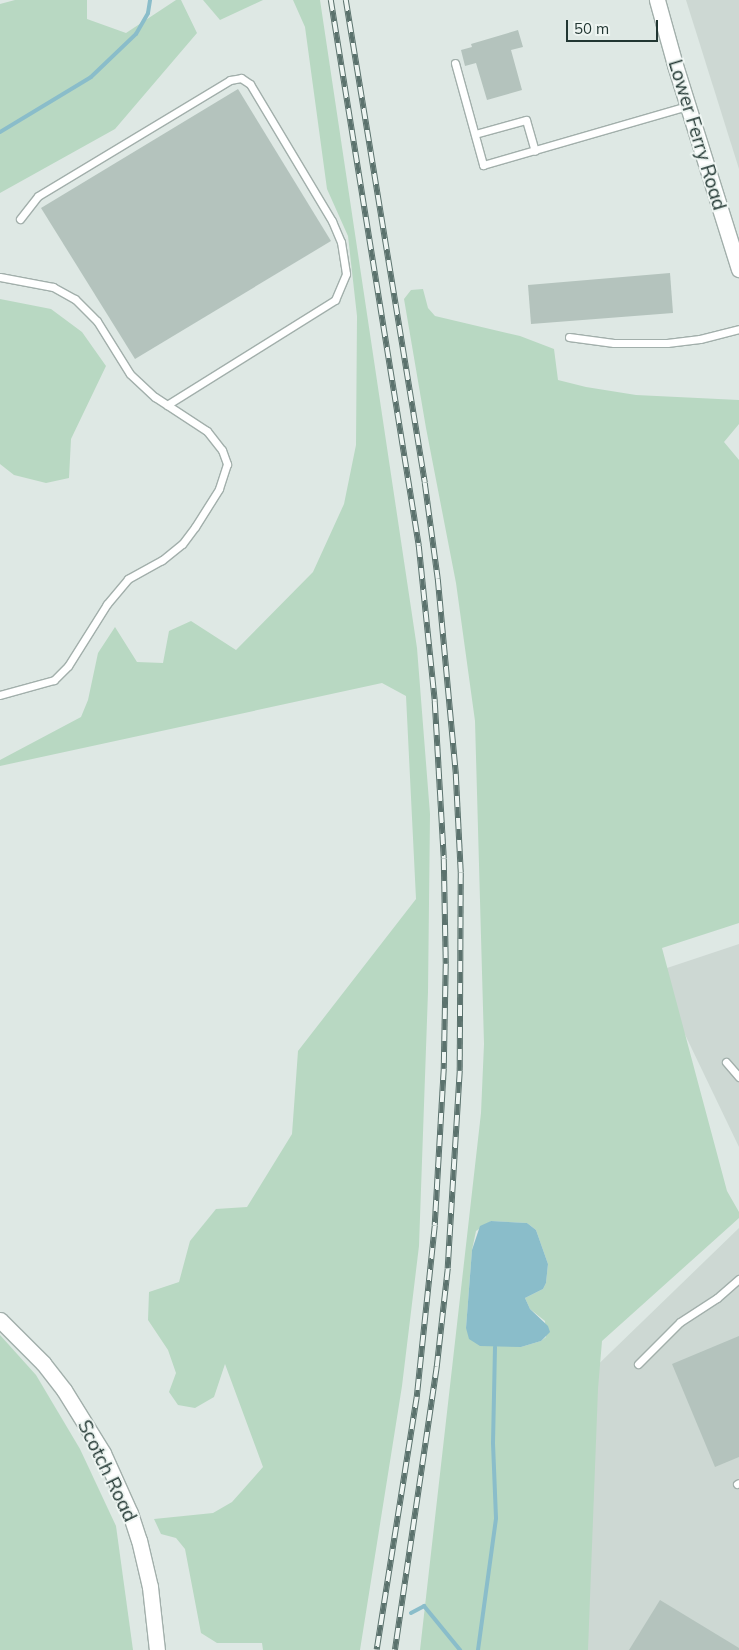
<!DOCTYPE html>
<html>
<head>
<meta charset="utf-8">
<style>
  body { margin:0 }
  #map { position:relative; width:739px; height:1650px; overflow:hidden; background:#dee8e4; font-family:Mulish,sans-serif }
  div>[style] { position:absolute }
  .built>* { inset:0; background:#cdd8d3 }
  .green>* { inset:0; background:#b8d8c2 }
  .water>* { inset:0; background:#8abdca }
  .stream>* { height:4px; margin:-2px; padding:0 2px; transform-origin:2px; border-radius:2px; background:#8abdca }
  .building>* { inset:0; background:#b4c3bd }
  .roads { filter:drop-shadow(1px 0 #a2afab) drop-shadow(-1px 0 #a2afab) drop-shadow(0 1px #a2afab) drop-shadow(0 -1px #a2afab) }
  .lane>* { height:7px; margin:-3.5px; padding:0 3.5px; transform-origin:3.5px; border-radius:3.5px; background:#fff }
  .secondary>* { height:15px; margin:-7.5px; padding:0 7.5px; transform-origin:7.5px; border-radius:7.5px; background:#fff }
  .rail>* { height:5.5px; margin-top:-2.75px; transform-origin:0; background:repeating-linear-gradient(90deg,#eef5f2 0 11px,#5b726d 0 22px); box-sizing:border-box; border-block:1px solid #5b726d }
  span { translate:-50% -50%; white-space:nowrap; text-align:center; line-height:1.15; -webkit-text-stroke:4px #eef5f2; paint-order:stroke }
  .street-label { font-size:19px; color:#213632 }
  .scale { position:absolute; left:566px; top:20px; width:92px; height:22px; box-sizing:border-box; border:2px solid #213632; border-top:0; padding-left:6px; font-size:15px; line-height:18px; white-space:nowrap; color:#213632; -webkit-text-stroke:4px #eef5f2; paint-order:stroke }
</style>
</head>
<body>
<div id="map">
  <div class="built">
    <div style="clip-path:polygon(686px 0,739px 0,739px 169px)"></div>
    <div style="clip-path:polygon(739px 944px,739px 1147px,655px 972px)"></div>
    <div style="clip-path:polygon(739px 1228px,739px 1650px,581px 1650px,580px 1382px)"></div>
  </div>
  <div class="green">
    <div style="clip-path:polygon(15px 0,87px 0,87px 19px,126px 33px,176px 0,181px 0,197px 33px,115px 129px,0 193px,0 4px)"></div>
    <div style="clip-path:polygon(203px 0,263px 0,220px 20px)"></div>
    <div style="clip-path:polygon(293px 0,320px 0,417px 648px,430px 814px,428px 992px,419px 1246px,402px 1386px,360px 1650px,263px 1650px,262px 1643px,217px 1643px,201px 1633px,185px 1549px,176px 1538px,161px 1534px,154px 1519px,213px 1513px,232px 1502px,263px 1467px,225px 1364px,214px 1397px,195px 1408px,178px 1405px,169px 1392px,176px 1373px,168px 1350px,148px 1320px,149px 1292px,179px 1282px,190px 1241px,216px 1209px,247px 1207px,292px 1134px,298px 1051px,416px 899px,406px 696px,382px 683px,0 766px,0 760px,81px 717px,88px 700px,98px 653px,115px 627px,137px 662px,163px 663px,169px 631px,191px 621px,236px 650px,313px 572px,344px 504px,356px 445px,357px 316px,348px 236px,327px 189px,305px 27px)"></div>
    <div style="clip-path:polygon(evenodd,423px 289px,428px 308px,435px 316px,520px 336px,554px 349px,558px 380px,586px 387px,636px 395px,739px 400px,739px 424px,724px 442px,739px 460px,739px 923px,662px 948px,727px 1191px,739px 1212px,739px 1218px,602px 1341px,598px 1389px,588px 1650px,420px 1650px,481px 1113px,484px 1044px,475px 721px,456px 583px,426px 428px,404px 299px,411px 290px,423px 289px,491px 1221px,527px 1223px,536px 1230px,548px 1264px,546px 1283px,543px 1289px,525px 1298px,530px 1309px,545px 1321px,546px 1337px,541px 1341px,521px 1347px,466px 1328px,472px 1250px,476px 1231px,491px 1221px)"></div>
    <div style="clip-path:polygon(0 299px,51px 309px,82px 332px,106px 366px,71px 439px,69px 478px,46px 483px,14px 475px,0 464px)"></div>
    <div style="clip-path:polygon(0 1335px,36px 1375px,80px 1449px,116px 1526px,133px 1650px,0 1650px)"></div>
  </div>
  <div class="water">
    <div style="clip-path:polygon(491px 1221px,527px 1223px,536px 1230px,548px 1264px,546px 1283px,543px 1289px,525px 1298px,530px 1309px,548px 1326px,550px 1332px,541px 1341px,521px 1347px,480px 1346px,469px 1339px,466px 1328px,472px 1250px,480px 1226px)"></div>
  </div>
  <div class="stream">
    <div style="left:0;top:132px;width:106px;rotate:-31.1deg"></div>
    <div style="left:91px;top:77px;width:62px;rotate:-43.7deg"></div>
    <div style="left:136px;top:34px;width:24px;rotate:-60deg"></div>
    <div style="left:148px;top:13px;width:13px;rotate:-81deg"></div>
    <div style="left:411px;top:1613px;width:15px;rotate:-28deg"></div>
    <div style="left:424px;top:1606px;width:57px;rotate:50.7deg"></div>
    <div style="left:478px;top:1650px;width:133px;rotate:-82.2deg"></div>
    <div style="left:496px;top:1518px;width:75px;rotate:-92.3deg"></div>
    <div style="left:493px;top:1443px;width:96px;rotate:-88.8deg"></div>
  </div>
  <div class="building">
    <div style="clip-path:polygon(518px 30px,523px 47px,511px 50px,522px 90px,487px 100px,476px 63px,465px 66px,461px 50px,472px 47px,471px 44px)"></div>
    <div style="clip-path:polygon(238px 89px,331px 241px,135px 359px,41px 208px)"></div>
    <div style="clip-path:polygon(670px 273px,673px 313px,531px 324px,528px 285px)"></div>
    <div style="clip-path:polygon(739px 1336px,739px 1457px,715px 1467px,672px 1364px)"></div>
    <div style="clip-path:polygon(660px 1600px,739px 1648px,739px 1650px,629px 1650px)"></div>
  </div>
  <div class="roads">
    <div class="lane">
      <div style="left:455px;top:63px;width:106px;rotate:74.6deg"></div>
      <div style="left:483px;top:165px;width:213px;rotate:-16.1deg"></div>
      <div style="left:475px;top:134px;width:53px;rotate:-15.4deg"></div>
      <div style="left:526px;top:120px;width:32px;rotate:74deg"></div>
      <div style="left:20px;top:219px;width:29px;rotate:-52deg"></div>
      <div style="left:38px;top:196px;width:224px;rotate:-31.1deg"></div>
      <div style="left:230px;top:80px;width:11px;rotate:-10deg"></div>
      <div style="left:241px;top:78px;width:11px;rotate:34deg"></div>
      <div style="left:250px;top:84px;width:160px;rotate:59.1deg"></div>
      <div style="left:332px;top:221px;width:23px;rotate:67deg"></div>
      <div style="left:341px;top:242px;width:32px;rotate:81deg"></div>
      <div style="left:346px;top:274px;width:28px;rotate:113deg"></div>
      <div style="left:335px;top:300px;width:198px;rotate:148deg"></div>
      <div style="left:0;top:277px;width:54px;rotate:10.7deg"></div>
      <div style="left:53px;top:287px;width:25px;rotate:29deg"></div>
      <div style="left:75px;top:299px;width:31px;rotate:45deg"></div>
      <div style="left:97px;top:321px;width:62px;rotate:58.1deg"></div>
      <div style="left:130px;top:374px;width:34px;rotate:43deg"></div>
      <div style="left:155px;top:397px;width:62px;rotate:33.2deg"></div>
      <div style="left:207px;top:431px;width:24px;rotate:52deg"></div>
      <div style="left:222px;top:450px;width:15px;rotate:70deg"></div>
      <div style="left:227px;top:464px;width:26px;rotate:108deg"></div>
      <div style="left:219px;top:489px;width:45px;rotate:122.3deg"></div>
      <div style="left:195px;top:527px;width:21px;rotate:127deg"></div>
      <div style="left:182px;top:544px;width:26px;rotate:141deg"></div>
      <div style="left:162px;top:560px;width:39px;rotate:151deg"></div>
      <div style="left:128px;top:579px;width:33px;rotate:130deg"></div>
      <div style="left:107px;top:604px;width:73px;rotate:122.2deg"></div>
      <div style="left:68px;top:666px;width:20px;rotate:135deg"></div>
      <div style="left:54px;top:680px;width:56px;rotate:164.5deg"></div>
      <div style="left:569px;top:337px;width:45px;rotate:7.6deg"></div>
      <div style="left:614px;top:343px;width:53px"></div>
      <div style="left:667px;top:343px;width:33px;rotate:-7deg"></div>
      <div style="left:700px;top:339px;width:40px;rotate:-14.4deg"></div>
      <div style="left:726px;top:1062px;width:20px;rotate:49deg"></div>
      <div style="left:638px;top:1364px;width:59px;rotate:-45deg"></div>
      <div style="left:680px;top:1322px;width:44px;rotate:-33deg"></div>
      <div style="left:717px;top:1298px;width:29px;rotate:-41deg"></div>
      <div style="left:737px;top:1484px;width:2px;rotate:-27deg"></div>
    </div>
    <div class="secondary">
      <div style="left:657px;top:0;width:67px;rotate:74.5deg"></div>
      <div style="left:675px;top:65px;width:214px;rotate:72.6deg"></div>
      <div style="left:0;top:1320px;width:61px;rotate:45deg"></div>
      <div style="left:43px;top:1363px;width:34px;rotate:52deg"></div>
      <div style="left:64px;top:1390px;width:74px;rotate:58.2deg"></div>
      <div style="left:103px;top:1453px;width:66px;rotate:65.8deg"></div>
      <div style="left:130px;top:1513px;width:28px;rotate:72deg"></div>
      <div style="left:139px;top:1540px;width:48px;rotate:76.8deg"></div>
      <div style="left:150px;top:1587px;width:63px;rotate:83.7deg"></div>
    </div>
  </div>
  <div class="rail">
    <div style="left:331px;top:0;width:553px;rotate:80.84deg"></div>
    <div style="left:419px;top:546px;width:157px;rotate:84.1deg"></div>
    <div style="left:435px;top:702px;width:157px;rotate:86.7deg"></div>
    <div style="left:444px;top:859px;width:105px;rotate:88.9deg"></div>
    <div style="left:446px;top:964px;width:105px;rotate:91.1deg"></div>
    <div style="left:444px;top:1069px;width:157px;rotate:93.3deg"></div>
    <div style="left:435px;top:1226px;width:172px;rotate:96deg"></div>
    <div style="left:417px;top:1397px;width:256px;rotate:99deg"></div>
    <div style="left:346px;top:0;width:489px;rotate:80.7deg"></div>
    <div style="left:425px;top:483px;width:97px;rotate:82.3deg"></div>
    <div style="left:438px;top:579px;width:196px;rotate:84.7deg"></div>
    <div style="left:456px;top:774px;width:99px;rotate:87.1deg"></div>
    <div style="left:461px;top:873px;width:198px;rotate:90.3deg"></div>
    <div style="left:460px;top:1071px;width:198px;rotate:93.5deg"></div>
    <div style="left:448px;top:1269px;width:99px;rotate:96.4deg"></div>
    <div style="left:437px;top:1367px;width:286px;rotate:98.4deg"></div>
  </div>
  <div class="street-label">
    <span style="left:697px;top:135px;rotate:73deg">Lower Ferry Road</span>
    <span style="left:107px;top:1471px;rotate:64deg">Scotch Road</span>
  </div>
  <div class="scale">50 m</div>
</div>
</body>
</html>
